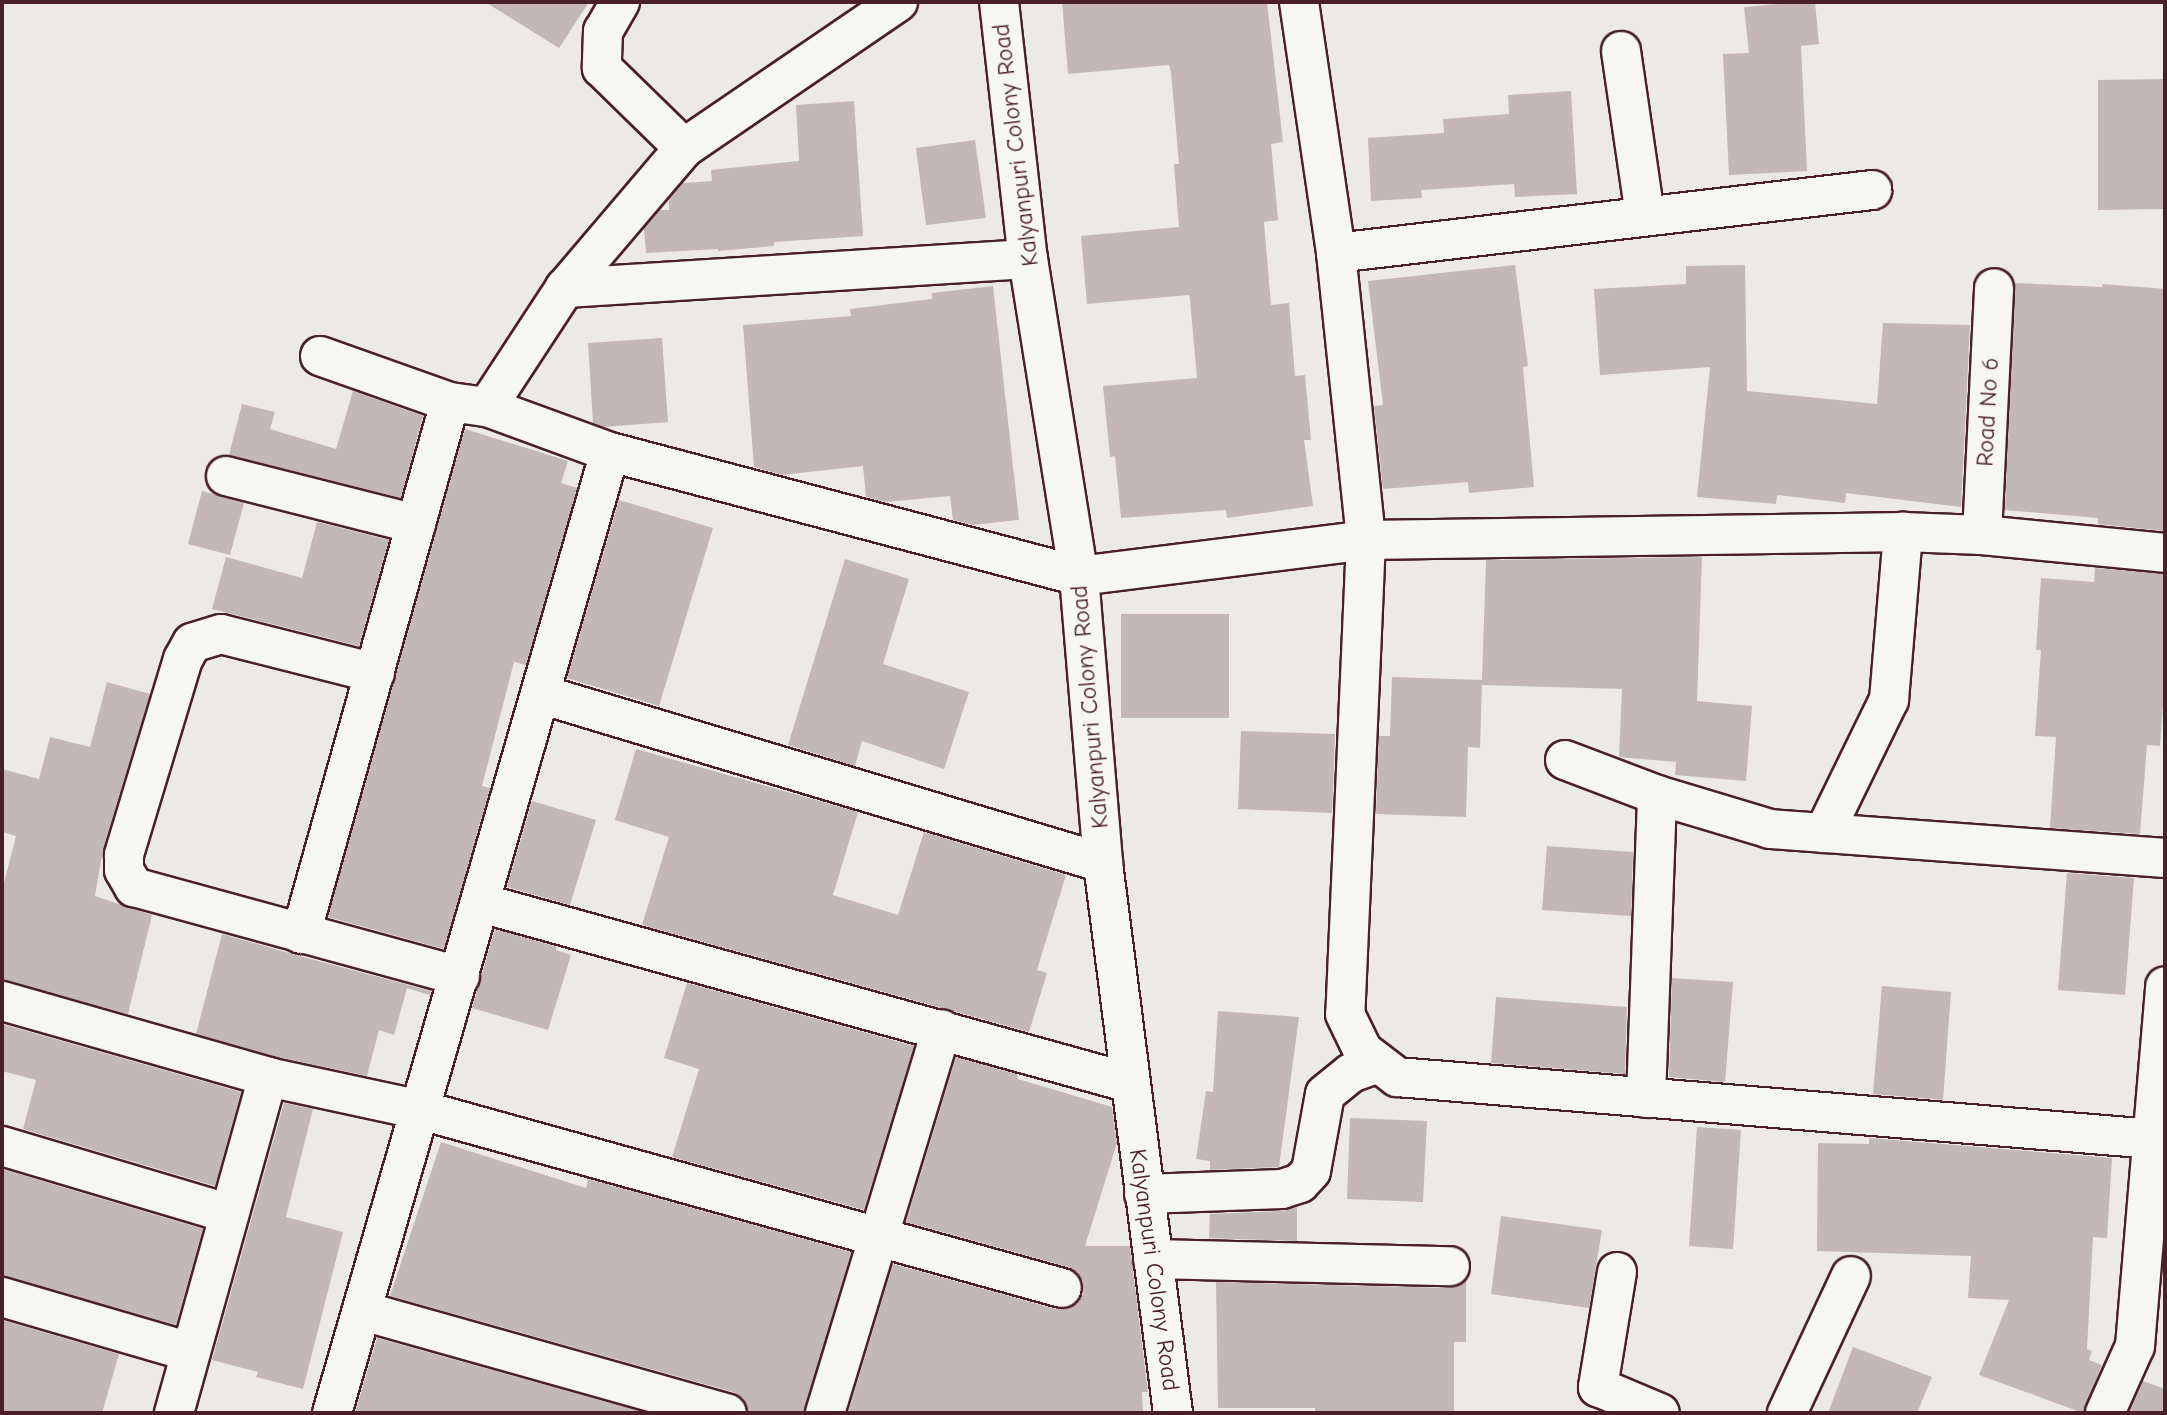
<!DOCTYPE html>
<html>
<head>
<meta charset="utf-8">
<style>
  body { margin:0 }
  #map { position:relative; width:2167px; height:1415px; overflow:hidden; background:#ece9e6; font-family:"Comic Neue",sans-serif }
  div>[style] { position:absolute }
  .building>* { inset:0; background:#c4b7b7 }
  .roads { filter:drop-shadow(2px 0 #4a1f2b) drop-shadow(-2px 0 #4a1f2b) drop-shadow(0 2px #4a1f2b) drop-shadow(0 -2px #4a1f2b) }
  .minor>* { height:38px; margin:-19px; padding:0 19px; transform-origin:19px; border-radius:19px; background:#f6f6f2 }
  span { translate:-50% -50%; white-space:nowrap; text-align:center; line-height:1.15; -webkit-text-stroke:5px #f6f6f2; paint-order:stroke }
  .street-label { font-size:24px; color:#4a1f2b }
  .frame { position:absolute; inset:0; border:4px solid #4a1f2b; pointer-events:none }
</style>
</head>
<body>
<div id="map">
  <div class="building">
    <div style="clip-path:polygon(485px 2px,589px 2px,559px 48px)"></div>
    <div style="clip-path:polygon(1062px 2px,1267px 2px,1283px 142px,1271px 144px,1278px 220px,1264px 222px,1271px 305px,1289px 303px,1295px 376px,1305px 375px,1311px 440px,1304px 440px,1313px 506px,1227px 518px,1226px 510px,1121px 518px,1115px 456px,1110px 457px,1103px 386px,1197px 378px,1190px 300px,1189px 295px,1087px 304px,1081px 236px,1179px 227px,1174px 164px,1179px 164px,1171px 72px,1169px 65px,1068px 74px)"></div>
    <div style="clip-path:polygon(1798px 2px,1815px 2px,1819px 44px,1801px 46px,1807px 171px,1729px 175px,1723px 54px,1749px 53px,1744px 7px)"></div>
    <div style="clip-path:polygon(2165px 79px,2165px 209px,2098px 210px,2098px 80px)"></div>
    <div style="clip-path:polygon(1571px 91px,1577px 194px,1515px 197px,1514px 184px,1421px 190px,1422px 198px,1371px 201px,1368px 138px,1444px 133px,1443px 119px,1509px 114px,1508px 95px)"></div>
    <div style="clip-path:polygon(854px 101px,863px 236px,774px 242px,774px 246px,718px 251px,718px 249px,646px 253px,644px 229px,660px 210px,669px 210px,669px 200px,683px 183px,712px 181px,711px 170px,799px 161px,796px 105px)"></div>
    <div style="clip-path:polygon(975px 140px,986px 218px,926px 225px,916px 148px)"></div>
    <div style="clip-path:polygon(1515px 265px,1528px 366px,1523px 367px,1534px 487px,1469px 493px,1468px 482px,1383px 489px,1374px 406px,1383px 405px,1368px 281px)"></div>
    <div style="clip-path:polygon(1745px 265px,1747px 391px,1877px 404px,1883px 323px,1970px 325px,1961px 507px,1846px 493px,1845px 503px,1777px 495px,1776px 504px,1697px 497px,1710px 367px,1600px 375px,1594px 289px,1686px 284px,1686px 266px)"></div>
    <div style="clip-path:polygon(2015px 283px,2102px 287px,2103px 284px,2165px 289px,2165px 531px,2098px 524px,2098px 518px,2005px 510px)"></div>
    <div style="clip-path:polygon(993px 286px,1019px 520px,973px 525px,953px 520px,950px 496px,886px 502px,866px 497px,863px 466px,782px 475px,754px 467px,743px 325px,851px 316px,850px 309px,932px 299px,932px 293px)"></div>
    <div style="clip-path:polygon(662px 338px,668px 422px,604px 427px,593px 423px,588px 343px)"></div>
    <div style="clip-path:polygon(353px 391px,423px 416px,401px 498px,229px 455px,242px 404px,275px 412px,270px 429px,336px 449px)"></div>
    <div style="clip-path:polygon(465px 429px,568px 461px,561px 483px,577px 488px,526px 665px,514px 662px,482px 786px,490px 788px,444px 949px,328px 917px)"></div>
    <div style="clip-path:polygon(202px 491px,244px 503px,230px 555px,188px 544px)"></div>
    <div style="clip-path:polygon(619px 500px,713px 528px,659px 706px,567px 678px)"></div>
    <div style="clip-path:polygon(317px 522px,389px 540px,359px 646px,212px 609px,226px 557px,302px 578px)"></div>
    <div style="clip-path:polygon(1702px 557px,1697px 701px,1752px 706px,1746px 781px,1675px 775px,1676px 762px,1619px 757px,1622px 689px,1482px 685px,1480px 748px,1468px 747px,1466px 817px,1376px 814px,1379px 736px,1390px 736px,1392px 677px,1482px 680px,1486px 560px)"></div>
    <div style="clip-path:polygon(845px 559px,909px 579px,883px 664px,969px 692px,944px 769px,862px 741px,855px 766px,788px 745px)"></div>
    <div style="clip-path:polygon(2095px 568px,2165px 574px,2165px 677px,2160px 746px,2147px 745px,2140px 834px,2050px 828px,2056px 737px,2035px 736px,2041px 650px,2036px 650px,2041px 578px,2094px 582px)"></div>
    <div style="clip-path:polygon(1121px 614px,1229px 614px,1229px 718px,1121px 718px)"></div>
    <div style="clip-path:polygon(107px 682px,150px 694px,103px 849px,95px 896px,152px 915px,128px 1014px,2px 980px,2px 891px,16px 836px,2px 832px,2px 769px,39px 779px,50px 737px,90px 747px)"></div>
    <div style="clip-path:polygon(1241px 731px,1335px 734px,1332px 813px,1238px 809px)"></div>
    <div style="clip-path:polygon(636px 749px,858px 812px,833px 895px,898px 915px,924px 832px,1066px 875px,1037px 970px,1047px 973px,1029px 1032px,642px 925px,669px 837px,615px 820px)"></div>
    <div style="clip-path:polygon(532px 801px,596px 820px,570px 905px,507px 887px)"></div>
    <div style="clip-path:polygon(1547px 846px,1633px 852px,1631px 916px,1542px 910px)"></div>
    <div style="clip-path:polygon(2067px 873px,2134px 878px,2125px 995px,2058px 990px)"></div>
    <div style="clip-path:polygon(495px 929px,557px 947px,556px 950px,571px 955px,548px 1030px,472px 1008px)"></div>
    <div style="clip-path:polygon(222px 934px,296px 955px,431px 991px,430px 995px,407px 988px,394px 1035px,379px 1030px,367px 1076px,273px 1056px,196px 1034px)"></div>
    <div style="clip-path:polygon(1672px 978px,1733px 982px,1725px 1082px,1669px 1077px)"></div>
    <div style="clip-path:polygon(687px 983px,914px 1046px,864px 1210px,672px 1157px,699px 1069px,664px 1058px)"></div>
    <div style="clip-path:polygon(1882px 986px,1951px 992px,1943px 1100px,1873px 1094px)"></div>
    <div style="clip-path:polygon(1496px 997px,1627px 1007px,1625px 1074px,1491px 1063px)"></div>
    <div style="clip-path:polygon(1218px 1011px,1299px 1017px,1279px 1167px,1210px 1170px,1210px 1161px,1196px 1159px,1206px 1091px,1213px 1092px)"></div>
    <div style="clip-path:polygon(2px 1024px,241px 1092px,215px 1186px,23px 1129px,36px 1080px,2px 1071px)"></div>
    <div style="clip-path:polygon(956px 1057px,1017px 1074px,1018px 1079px,1112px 1107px,1117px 1143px,1085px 1246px,1130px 1246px,1148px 1392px,1142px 1392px,1143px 1413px,848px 1413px,893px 1264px,1056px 1309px,1068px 1309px,1078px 1303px,1083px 1294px,1083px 1282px,1077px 1272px,1068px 1267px,906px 1222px)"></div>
    <div style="clip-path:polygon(284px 1103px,313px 1109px,286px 1217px,343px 1232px,303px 1389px,256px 1377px,258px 1372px,212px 1360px)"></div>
    <div style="clip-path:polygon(1350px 1118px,1427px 1121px,1423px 1202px,1347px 1199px)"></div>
    <div style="clip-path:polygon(1697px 1127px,1741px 1130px,1733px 1249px,1689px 1246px)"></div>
    <div style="clip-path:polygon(1869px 1138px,2112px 1158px,2107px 1238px,2093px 1237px,2087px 1349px,2092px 1351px,2089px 1360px,2102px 1365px,2083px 1413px,1979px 1375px,2009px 1300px,1968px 1298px,1971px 1256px,1817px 1251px,1818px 1143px,1869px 1144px)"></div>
    <div style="clip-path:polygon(441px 1142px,586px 1188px,588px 1179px,851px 1252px,804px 1413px,748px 1413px,743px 1398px,733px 1392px,390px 1296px)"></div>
    <div style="clip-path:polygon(2px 1169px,203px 1229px,176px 1325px,2px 1276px)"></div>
    <div style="clip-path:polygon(1297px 1207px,1297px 1241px,1209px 1238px,1210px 1214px,1283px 1211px)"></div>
    <div style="clip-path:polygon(1501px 1216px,1602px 1230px,1589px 1308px,1491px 1294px)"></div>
    <div style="clip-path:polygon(1466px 1280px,1466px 1342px,1454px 1342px,1454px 1413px,1315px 1413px,1315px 1408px,1218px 1408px,1216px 1282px,1449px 1288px)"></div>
    <div style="clip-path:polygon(2px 1320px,119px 1354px,102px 1413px,2px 1413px)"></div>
    <div style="clip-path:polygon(377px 1338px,647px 1413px,355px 1413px)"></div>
    <div style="clip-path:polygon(1853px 1347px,1932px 1377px,1917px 1413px,1828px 1413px)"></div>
    <div style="clip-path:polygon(2143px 1381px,2165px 1389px,2165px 1413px,2129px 1413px)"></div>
  </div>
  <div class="roads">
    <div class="minor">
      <div style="left:620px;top:2px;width:34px;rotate:120deg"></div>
      <div style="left:603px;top:31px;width:37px;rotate:92deg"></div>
      <div style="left:602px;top:68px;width:115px;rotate:44.3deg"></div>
      <div style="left:999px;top:2px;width:259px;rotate:83.6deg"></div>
      <div style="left:1028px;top:259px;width:321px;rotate:80.9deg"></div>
      <div style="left:1079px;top:576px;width:288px;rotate:85.2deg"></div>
      <div style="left:1103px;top:863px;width:554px;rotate:82.75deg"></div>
      <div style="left:1299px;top:2px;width:254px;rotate:81.6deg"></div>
      <div style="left:1336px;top:253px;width:289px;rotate:84deg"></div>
      <div style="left:1366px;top:540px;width:474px;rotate:92.5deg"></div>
      <div style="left:1345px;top:1014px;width:41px;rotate:64.1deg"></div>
      <div style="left:1363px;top:1051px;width:43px;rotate:37.4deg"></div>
      <div style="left:1397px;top:1077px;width:771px;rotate:4.69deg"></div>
      <div style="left:1621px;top:51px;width:167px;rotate:81.7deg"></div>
      <div style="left:1336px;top:253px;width:540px;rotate:-6.7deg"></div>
      <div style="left:565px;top:288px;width:464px;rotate:-3.6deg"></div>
      <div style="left:320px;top:356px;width:138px;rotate:19.5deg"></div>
      <div style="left:450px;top:402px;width:37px;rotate:8deg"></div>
      <div style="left:487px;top:407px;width:131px;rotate:20.1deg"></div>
      <div style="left:610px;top:452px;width:485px;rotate:14.8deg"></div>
      <div style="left:1079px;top:576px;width:289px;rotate:-7.1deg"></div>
      <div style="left:1366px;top:540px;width:537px;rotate:-0.85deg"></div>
      <div style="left:1903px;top:532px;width:79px;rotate:2.2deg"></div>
      <div style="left:1982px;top:535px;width:184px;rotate:5.6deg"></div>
      <div style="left:487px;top:407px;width:142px;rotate:-56.8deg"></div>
      <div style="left:565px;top:288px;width:184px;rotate:-49.6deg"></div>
      <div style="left:684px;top:148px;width:259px;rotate:-34.3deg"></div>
      <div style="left:226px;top:476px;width:196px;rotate:14.2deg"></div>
      <div style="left:1982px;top:535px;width:247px;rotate:-87.2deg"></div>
      <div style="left:375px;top:673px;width:159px;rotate:-165.8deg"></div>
      <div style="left:221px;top:634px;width:30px;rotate:163deg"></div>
      <div style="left:192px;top:643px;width:18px;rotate:119deg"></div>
      <div style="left:183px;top:659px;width:205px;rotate:106.8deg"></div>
      <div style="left:124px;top:855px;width:15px;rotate:90deg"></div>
      <div style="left:124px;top:870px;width:20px;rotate:60deg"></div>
      <div style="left:134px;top:887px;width:338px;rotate:15.3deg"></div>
      <div style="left:540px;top:694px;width:588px;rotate:16.71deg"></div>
      <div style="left:1565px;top:760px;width:98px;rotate:20.8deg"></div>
      <div style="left:1657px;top:795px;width:118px;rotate:16.7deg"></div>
      <div style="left:1770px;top:829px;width:396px;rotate:4.2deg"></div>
      <div style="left:1824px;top:833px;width:148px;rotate:-64deg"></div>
      <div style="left:1889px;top:700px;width:169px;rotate:-85.2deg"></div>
      <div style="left:481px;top:903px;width:673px;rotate:15.5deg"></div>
      <div style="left:301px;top:934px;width:552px;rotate:-74.35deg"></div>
      <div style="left:2px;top:1001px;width:277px;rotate:15.9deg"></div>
      <div style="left:268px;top:1077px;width:157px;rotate:12.2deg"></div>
      <div style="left:421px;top:1110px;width:665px;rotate:15.52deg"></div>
      <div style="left:1646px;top:1098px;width:303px;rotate:-87.9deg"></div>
      <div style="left:2px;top:1146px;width:235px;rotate:16.6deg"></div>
      <div style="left:1144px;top:1194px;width:138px;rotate:-2.1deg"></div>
      <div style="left:1282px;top:1189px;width:19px;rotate:-18deg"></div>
      <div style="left:1300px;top:1183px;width:16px;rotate:-47deg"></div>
      <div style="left:1311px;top:1171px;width:78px;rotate:-79.7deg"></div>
      <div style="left:1325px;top:1094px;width:33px;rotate:-39deg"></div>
      <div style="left:1351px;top:1073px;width:29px;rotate:-20deg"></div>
      <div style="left:1153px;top:1259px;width:297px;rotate:1.4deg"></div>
      <div style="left:1617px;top:1272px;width:117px;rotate:99.4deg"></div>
      <div style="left:1598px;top:1387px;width:67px;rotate:22.8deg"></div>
      <div style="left:2px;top:1297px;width:196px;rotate:16.3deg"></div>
      <div style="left:363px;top:1311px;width:378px;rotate:15.7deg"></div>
      <div style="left:174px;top:1413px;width:349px;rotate:-74.4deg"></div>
      <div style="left:332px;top:1413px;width:1000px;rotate:-73.87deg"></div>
      <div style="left:825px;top:1413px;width:401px;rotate:-73.1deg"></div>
      <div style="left:1787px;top:1413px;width:151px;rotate:-65deg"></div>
      <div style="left:2105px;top:1413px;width:73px;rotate:-65.9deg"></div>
      <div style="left:2135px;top:1346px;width:361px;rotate:-85.2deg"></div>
    </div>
  </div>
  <div class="street-label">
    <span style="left:1016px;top:145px;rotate:-97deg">Kalyanpuri Colony Road</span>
    <span style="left:1988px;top:412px;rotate:-87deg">Road No 6</span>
    <span style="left:1090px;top:707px;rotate:-95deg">Kalyanpuri Colony Road</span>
    <span style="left:1154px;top:1270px;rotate:82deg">Kalyanpuri Colony Road</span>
  </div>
  <div class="frame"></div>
</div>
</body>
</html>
